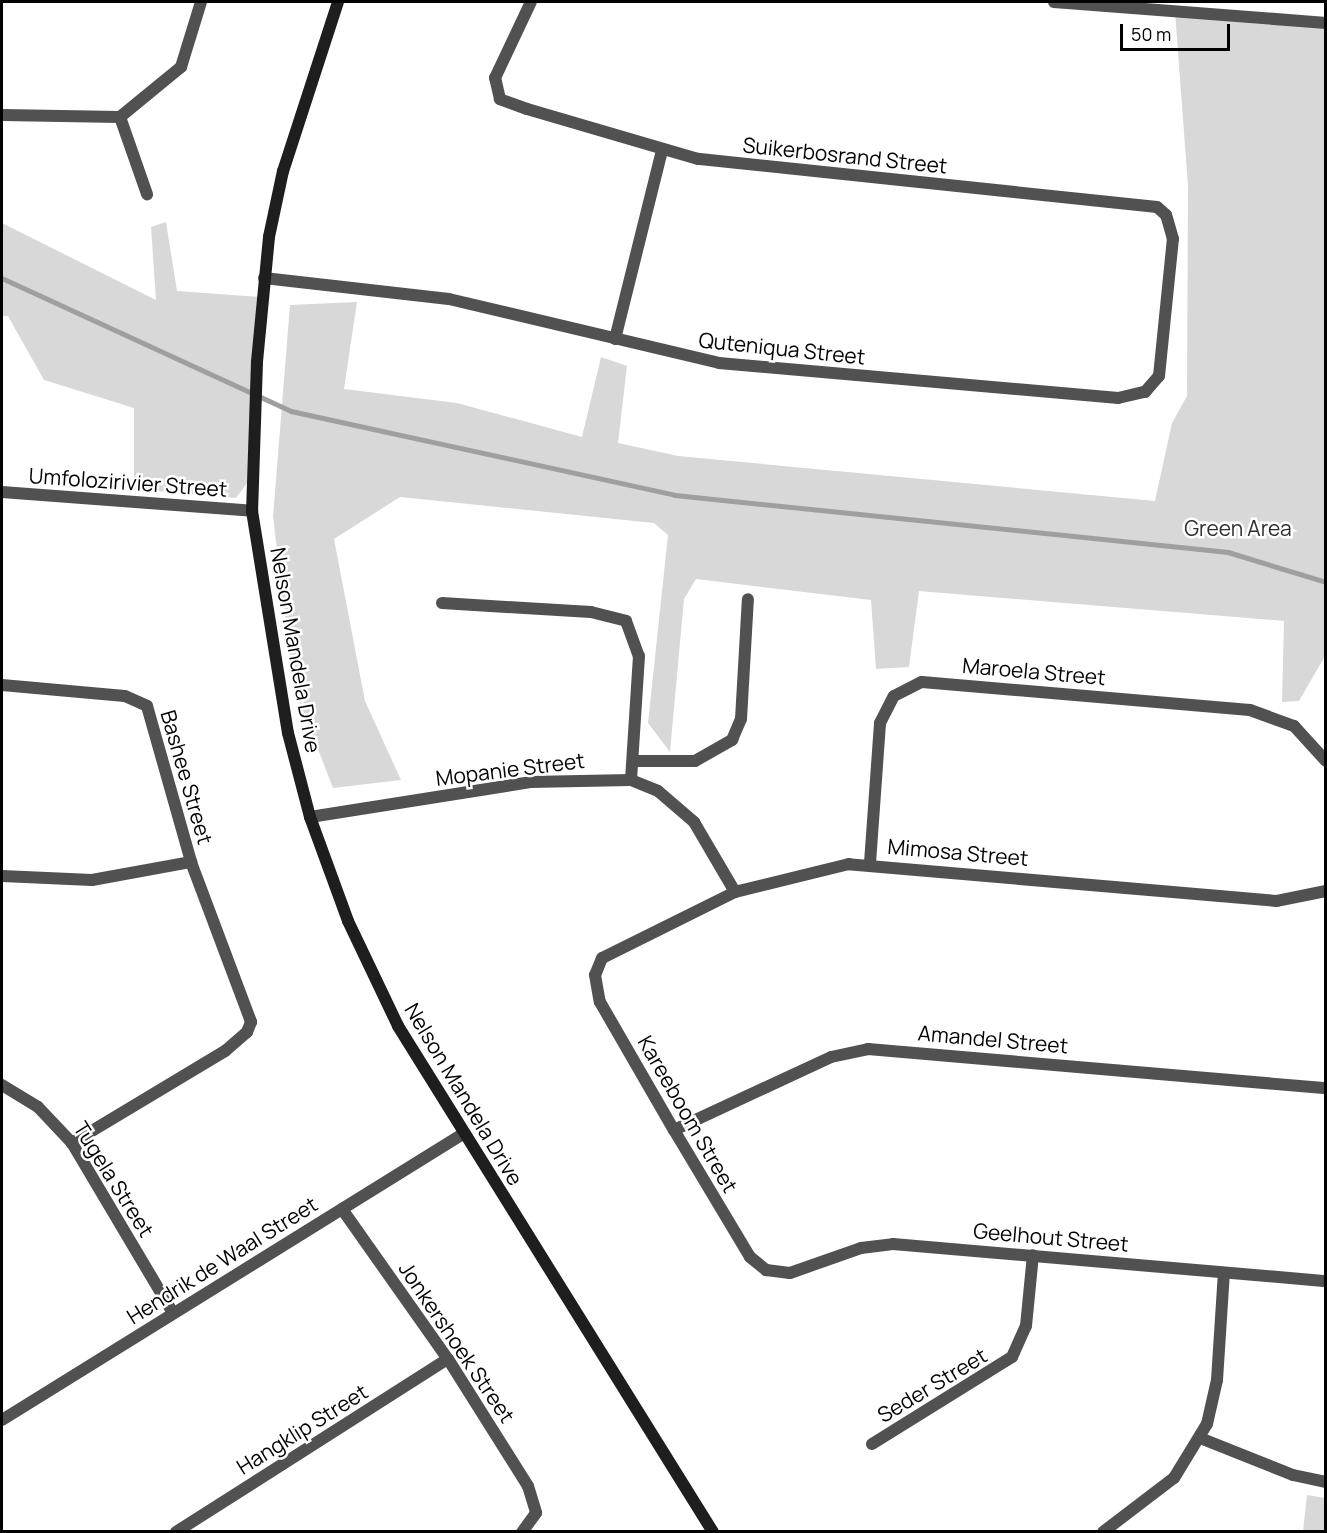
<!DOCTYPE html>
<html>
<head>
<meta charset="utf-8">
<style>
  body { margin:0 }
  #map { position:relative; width:1327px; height:1533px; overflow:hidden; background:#fff; font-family:Manrope,sans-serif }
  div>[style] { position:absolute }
  .green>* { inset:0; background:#d8d8d8 }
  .stream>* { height:4.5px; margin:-2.25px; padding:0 2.25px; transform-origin:2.25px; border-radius:2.25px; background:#9f9f9f }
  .street>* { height:12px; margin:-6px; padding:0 6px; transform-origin:6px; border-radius:6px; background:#515151 }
  .secondary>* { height:12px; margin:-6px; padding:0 6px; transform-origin:6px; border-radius:6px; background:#1e1e1e }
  span { translate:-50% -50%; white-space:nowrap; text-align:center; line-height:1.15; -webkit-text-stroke:5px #fff; paint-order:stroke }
  .street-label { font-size:21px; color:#000 }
  .park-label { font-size:21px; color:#2f2f2f }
  .frame { position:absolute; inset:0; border:3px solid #000; pointer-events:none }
  .scale { position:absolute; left:1120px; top:24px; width:110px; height:27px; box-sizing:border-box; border:3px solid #000; border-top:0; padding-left:8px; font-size:18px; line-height:21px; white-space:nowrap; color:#000; -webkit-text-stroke:4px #fff; paint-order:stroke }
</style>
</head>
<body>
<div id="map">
  <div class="green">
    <div style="clip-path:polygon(1175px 12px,1325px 24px,1325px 656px,1299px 701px,1282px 702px,1284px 621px,919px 591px,909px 667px,876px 669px,871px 600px,696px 579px,684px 599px,670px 752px,648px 723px,668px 535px,654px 523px,400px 497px,334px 539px,365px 701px,401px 780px,333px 788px,294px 687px,273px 517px,290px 305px,357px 302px,344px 389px,457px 403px,582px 437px,601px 357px,627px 366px,618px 443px,678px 456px,1155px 501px,1172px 423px,1187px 396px,1188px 186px)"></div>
    <div style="clip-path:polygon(166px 222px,177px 291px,260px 297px,247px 483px,236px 498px,134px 489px,134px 408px,44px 380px,8px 316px,2px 316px,2px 223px,156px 300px,151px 227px)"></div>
    <div style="clip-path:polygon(1307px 1495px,1325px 1498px,1325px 1531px,1303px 1531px)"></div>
  </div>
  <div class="stream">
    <div style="left:2px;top:278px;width:318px;rotate:24.7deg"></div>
    <div style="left:291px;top:411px;width:393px;rotate:12.3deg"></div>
    <div style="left:675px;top:495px;width:556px;rotate:5.88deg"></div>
    <div style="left:1228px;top:552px;width:102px;rotate:17deg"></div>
  </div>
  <div class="street">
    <div style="left:1054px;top:2px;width:273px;rotate:4.4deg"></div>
    <div style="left:2px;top:115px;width:118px;rotate:1deg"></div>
    <div style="left:120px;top:117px;width:79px;rotate:-39.3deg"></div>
    <div style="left:181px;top:67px;width:68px;rotate:-72.9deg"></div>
    <div style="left:120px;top:117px;width:82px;rotate:70.7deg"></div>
    <div style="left:264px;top:278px;width:186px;rotate:6.5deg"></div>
    <div style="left:449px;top:299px;width:277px;rotate:13.3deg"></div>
    <div style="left:719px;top:363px;width:401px;rotate:5deg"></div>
    <div style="left:1118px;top:398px;width:28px;rotate:-13deg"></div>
    <div style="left:1145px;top:392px;width:21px;rotate:-49deg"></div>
    <div style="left:1159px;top:376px;width:138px;rotate:-84.2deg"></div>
    <div style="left:1173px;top:239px;width:25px;rotate:-106deg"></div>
    <div style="left:1166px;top:215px;width:12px;rotate:-138deg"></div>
    <div style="left:1157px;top:207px;width:462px;rotate:-174deg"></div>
    <div style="left:698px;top:159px;width:178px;rotate:-163.7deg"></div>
    <div style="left:527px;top:109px;width:29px;rotate:-160deg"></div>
    <div style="left:500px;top:99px;width:22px;rotate:-103deg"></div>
    <div style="left:495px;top:78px;width:84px;rotate:-64.7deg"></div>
    <div style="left:615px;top:339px;width:194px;rotate:-76deg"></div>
    <div style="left:2px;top:492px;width:251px;rotate:4.3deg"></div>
    <div style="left:442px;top:603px;width:149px;rotate:3.5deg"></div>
    <div style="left:591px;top:612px;width:36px;rotate:14deg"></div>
    <div style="left:626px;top:621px;width:37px;rotate:70deg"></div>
    <div style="left:639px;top:656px;width:124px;rotate:93.7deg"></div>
    <div style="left:2px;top:685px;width:123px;rotate:5.1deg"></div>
    <div style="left:125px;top:696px;width:24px;rotate:24deg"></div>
    <div style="left:147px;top:706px;width:162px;rotate:74.2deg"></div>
    <div style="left:191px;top:862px;width:171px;rotate:69.4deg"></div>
    <div style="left:251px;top:1022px;width:11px;rotate:112deg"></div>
    <div style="left:247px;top:1032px;width:29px;rotate:139deg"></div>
    <div style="left:225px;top:1051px;width:179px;rotate:149deg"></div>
    <div style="left:633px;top:761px;width:62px"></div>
    <div style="left:695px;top:761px;width:43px;rotate:-29.6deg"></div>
    <div style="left:732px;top:740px;width:23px;rotate:-67deg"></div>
    <div style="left:741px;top:719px;width:120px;rotate:-86.7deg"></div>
    <div style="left:310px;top:817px;width:223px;rotate:-9deg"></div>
    <div style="left:530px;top:782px;width:101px;rotate:-1.1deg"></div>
    <div style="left:631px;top:780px;width:29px;rotate:22deg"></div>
    <div style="left:658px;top:791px;width:48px;rotate:40.7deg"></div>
    <div style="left:694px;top:822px;width:81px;rotate:59.6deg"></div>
    <div style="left:870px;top:863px;width:140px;rotate:-85.9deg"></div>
    <div style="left:880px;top:723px;width:30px;rotate:-63deg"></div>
    <div style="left:894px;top:696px;width:31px;rotate:-27deg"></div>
    <div style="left:922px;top:682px;width:329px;rotate:4.9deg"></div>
    <div style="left:1250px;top:710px;width:47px;rotate:20deg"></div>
    <div style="left:1294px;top:726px;width:47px;rotate:47.6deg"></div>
    <div style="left:2px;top:876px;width:90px;rotate:2.5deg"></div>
    <div style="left:92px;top:880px;width:101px;rotate:-10.3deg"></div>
    <div style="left:1326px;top:891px;width:50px;rotate:168.5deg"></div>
    <div style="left:1277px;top:901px;width:430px;rotate:-175.1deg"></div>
    <div style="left:849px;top:864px;width:117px;rotate:166.2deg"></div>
    <div style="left:735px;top:892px;width:148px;rotate:153.6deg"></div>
    <div style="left:602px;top:958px;width:18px;rotate:112deg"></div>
    <div style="left:595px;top:975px;width:27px;rotate:80deg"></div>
    <div style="left:600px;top:1002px;width:148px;rotate:60deg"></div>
    <div style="left:674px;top:1130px;width:148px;rotate:59.1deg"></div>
    <div style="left:750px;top:1257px;width:21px;rotate:39deg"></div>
    <div style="left:766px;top:1270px;width:24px;rotate:7deg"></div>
    <div style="left:790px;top:1273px;width:75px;rotate:-19.4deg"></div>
    <div style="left:861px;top:1248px;width:32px;rotate:-7deg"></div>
    <div style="left:893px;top:1244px;width:435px;rotate:4.9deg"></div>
    <div style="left:2px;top:1085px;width:42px;rotate:31.4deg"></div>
    <div style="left:38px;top:1107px;width:50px;rotate:46.6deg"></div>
    <div style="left:72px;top:1143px;width:198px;rotate:59.3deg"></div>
    <div style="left:674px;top:1130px;width:173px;rotate:-24.9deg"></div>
    <div style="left:831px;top:1057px;width:38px;rotate:-12deg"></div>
    <div style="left:868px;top:1049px;width:460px;rotate:4.9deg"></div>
    <div style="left:342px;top:1209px;width:184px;rotate:54.8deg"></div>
    <div style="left:448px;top:1359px;width:150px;rotate:57.8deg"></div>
    <div style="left:528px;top:1486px;width:28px;rotate:73deg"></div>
    <div style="left:536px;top:1513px;width:24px;rotate:126deg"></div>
    <div style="left:2px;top:1420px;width:543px;rotate:-31.82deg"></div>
    <div style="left:1200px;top:1438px;width:100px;rotate:21.7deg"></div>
    <div style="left:1293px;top:1475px;width:34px;rotate:12deg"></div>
    <div style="left:872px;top:1444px;width:165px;rotate:-31.9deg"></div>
    <div style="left:1012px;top:1357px;width:34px;rotate:-66deg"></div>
    <div style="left:1026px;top:1326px;width:71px;rotate:-84.4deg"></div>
    <div style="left:176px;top:1532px;width:322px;rotate:-32.5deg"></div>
    <div style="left:1103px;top:1532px;width:89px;rotate:-37.3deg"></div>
    <div style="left:1174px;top:1478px;width:63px;rotate:-58.6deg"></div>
    <div style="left:1207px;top:1424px;width:45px;rotate:-77.2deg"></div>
    <div style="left:1217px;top:1380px;width:107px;rotate:-86.3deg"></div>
  </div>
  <div class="secondary">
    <div style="left:338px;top:2px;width:178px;rotate:108deg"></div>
    <div style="left:283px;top:171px;width:67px;rotate:102deg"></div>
    <div style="left:269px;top:237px;width:126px;rotate:95.5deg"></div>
    <div style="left:257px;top:362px;width:149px;rotate:91.9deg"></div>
    <div style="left:252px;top:511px;width:225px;rotate:80.8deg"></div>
    <div style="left:288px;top:733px;width:87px;rotate:75.3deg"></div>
    <div style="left:310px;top:817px;width:111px;rotate:69.9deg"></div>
    <div style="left:348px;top:921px;width:116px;rotate:64.5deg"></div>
    <div style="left:398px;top:1026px;width:596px;rotate:58.1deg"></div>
  </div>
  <div class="street-label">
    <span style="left:845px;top:155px;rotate:6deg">Suikerbosrand Street</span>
    <span style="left:782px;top:348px;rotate:6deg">Quteniqua Street</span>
    <span style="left:128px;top:482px;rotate:4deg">Umfolozirivier Street</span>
    <span style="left:296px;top:650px;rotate:80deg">Nelson Mandela Drive</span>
    <span style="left:1034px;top:671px;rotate:5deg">Maroela Street</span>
    <span style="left:510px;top:769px;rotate:-7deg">Mopanie Street</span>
    <span style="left:187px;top:777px;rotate:74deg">Bashee Street</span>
    <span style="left:958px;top:852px;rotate:5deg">Mimosa Street</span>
    <span style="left:993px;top:1039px;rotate:5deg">Amandel Street</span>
    <span style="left:464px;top:1094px;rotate:59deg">Nelson Mandela Drive</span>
    <span style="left:688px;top:1114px;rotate:60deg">Kareeboom Street</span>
    <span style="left:114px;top:1179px;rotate:58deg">Tugela Street</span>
    <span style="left:1051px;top:1237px;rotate:5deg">Geelhout Street</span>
    <span style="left:222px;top:1260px;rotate:-32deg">Hendrik de Waal Street</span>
    <span style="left:457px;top:1342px;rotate:56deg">Jonkershoek Street</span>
    <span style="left:932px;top:1385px;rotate:-31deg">Seder Street</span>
    <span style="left:302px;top:1429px;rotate:-32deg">Hangklip Street</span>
  </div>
  <div class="park-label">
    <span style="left:1238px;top:528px">Green Area</span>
  </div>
  <div class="frame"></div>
  <div class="scale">50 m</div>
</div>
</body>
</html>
